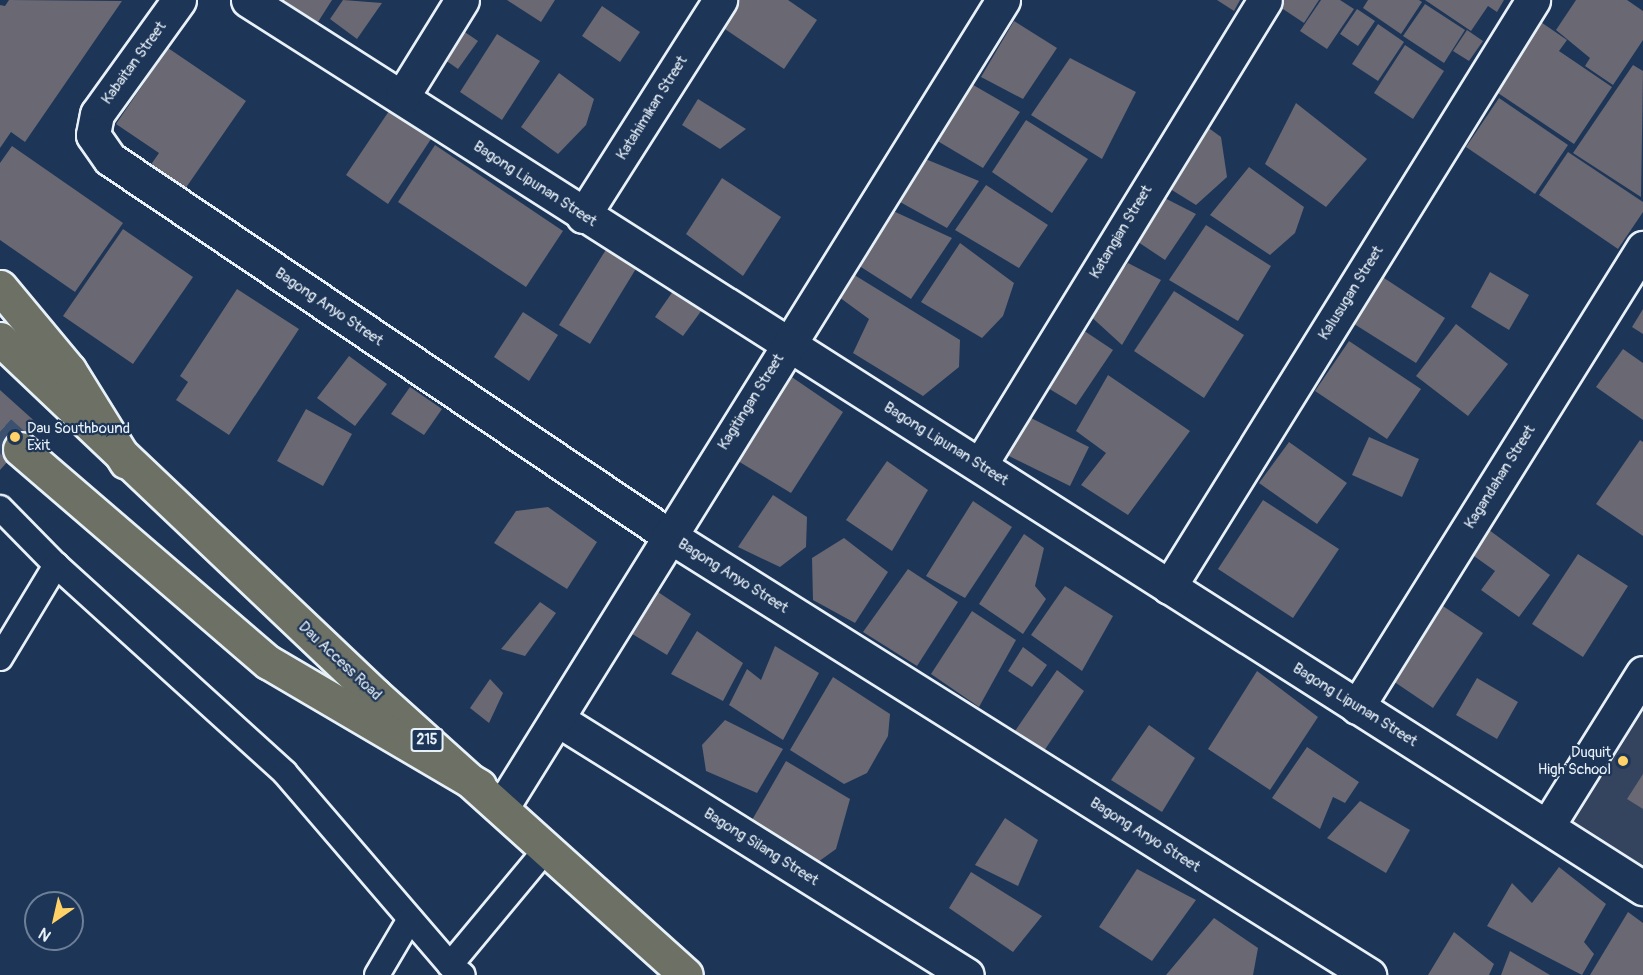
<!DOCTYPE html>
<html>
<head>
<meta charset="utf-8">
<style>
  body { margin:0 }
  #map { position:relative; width:1643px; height:975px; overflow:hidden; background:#1d3557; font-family:Pangolin,sans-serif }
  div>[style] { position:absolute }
  .built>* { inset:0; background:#34445f }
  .building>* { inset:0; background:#6a6873 }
  .motorway-tunnel>* { height:33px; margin-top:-16.5px; transform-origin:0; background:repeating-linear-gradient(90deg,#3b516f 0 33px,transparent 0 49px) }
  .roads { filter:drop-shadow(2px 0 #e8f1f8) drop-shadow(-2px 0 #e8f1f8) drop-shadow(0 2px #e8f1f8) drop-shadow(0 -2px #e8f1f8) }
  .service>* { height:24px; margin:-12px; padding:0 12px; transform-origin:12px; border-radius:12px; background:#1d3557 }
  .minor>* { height:33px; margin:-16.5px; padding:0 16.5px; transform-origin:16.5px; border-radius:16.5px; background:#1d3557 }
  .tertiary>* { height:33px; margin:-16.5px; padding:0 16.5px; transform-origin:16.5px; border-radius:16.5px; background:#1d3557 }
  .primary>* { height:33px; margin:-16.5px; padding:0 16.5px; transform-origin:16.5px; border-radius:16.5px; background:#6c7065 }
  .motorway>* { height:33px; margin:-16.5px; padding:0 16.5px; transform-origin:16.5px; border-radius:16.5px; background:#6c7065 }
  .dots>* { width:16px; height:16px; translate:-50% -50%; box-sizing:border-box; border:3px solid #1d3557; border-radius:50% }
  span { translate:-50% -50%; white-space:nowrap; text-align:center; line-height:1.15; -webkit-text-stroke:4.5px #1d3557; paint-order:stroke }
  .shield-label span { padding:2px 4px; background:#1d3557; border:2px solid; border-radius:4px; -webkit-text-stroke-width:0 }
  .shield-label { font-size:14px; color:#e8f1f8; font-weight:700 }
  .street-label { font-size:15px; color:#e8f1f8 }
  .poi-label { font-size:15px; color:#e8f1f8 }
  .left { translate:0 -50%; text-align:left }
  .right { translate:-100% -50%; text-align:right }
  .north { position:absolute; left:24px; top:891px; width:60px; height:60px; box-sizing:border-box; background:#1d3557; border:2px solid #6e8097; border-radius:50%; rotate:214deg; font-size:16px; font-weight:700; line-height:24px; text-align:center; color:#e8f1f8 }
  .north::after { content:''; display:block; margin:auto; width:21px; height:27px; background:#ffd166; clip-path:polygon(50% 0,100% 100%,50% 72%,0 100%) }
</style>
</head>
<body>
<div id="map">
  <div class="built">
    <div style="clip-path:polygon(1643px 700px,1643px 873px,1564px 822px)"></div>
  </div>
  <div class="building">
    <div style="clip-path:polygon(9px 0,122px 1px,25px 142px,11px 132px,0 148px,0 5px,5px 6px)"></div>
    <div style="clip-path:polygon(283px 0,332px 0,318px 22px)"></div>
    <div style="clip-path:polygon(343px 0,382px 3px,357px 39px,330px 19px)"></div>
    <div style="clip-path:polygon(507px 0,555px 0,541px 22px)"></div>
    <div style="clip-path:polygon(731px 0,788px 0,817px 20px,784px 69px,716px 23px)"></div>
    <div style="clip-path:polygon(1217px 0,1240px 0,1234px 11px)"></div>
    <div style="clip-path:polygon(1276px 0,1319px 0,1304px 23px,1274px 3px)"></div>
    <div style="clip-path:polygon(1321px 0,1340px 0,1354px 9px,1327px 49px,1300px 31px)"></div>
    <div style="clip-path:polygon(1368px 0,1419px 0,1422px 2px,1401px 34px,1363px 8px)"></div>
    <div style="clip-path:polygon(1425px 0,1504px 0,1497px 12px,1488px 6px,1471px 31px)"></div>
    <div style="clip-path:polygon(1576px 0,1627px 0,1643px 11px,1643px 40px,1613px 85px,1585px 66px,1590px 58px,1556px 30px)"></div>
    <div style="clip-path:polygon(1425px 4px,1465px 30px,1444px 63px,1403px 36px)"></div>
    <div style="clip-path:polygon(602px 6px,640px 32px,620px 62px,582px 36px)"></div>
    <div style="clip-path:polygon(1357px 9px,1375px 21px,1358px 46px,1340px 34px)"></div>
    <div style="clip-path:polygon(1535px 18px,1567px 40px,1559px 51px,1612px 87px,1574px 144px,1489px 87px)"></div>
    <div style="clip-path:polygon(1014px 21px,1057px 48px,1023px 99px,981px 77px)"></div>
    <div style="clip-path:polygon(1378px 24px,1404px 42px,1378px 81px,1352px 64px)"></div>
    <div style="clip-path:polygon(456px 26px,478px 41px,458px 69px,438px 55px)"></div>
    <div style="clip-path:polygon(1467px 30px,1483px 41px,1469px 61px,1453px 51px)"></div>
    <div style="clip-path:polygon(497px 34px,540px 61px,502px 120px,460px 92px)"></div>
    <div style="clip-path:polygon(1405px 45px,1444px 71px,1413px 119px,1374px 93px)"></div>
    <div style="clip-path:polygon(168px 48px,246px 101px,185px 189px,150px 166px,159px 153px,116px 124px)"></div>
    <div style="clip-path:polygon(1070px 58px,1136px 92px,1102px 159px,1031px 115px)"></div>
    <div style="clip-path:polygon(1633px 65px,1643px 71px,1641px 197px,1573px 153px)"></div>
    <div style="clip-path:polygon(559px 73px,594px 99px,586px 125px,558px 154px,521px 127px)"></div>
    <div style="clip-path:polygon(961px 78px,1020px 112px,983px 168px,924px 133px)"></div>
    <div style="clip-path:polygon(1499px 98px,1568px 145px,1535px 194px,1466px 147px)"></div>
    <div style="clip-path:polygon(698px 99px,746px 129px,720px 149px,682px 125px)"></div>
    <div style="clip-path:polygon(1296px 103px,1367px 159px,1326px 207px,1265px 164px)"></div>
    <div style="clip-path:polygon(391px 108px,433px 136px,388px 204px,346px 175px)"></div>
    <div style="clip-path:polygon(1026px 120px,1088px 159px,1052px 213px,992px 172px)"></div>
    <div style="clip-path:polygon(1199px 121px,1221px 137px,1227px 177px,1196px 205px,1167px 187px)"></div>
    <div style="clip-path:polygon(435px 145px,563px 231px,526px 287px,398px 202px)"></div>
    <div style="clip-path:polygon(12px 146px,123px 223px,75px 292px,0 240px,0 163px)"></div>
    <div style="clip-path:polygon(1568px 152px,1643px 202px,1643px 212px,1618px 249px,1539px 195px)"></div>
    <div style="clip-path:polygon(923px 158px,979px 181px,947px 228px,900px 202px)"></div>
    <div style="clip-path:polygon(1249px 167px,1304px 207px,1295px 233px,1270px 255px,1210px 215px)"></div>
    <div style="clip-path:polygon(722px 178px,781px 217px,743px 276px,686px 234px)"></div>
    <div style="clip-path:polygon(986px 185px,1048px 225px,1019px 268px,955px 230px)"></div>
    <div style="clip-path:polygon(1151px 191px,1196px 214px,1165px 260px,1126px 234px)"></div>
    <div style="clip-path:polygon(891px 210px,952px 238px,911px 299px,850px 260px)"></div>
    <div style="clip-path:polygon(1206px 225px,1271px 266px,1238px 321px,1169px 280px)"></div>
    <div style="clip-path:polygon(123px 229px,193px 277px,133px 364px,63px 316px)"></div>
    <div style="clip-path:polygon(960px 243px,1014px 283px,1003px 316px,982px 338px,921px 302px)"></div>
    <div style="clip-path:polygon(607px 248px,637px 267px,590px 344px,559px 325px)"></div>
    <div style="clip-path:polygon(1128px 263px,1161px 280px,1122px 345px,1087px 313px)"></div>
    <div style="clip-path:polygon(843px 268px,960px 340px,959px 367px,923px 396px,853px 353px,869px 319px,828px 289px)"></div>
    <div style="clip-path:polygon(1490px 272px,1529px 295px,1509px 330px,1471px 307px)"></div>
    <div style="clip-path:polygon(1381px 276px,1445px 318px,1416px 363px,1351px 322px)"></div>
    <div style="clip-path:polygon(676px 287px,704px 307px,683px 336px,655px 317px)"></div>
    <div style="clip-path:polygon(237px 289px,299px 329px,229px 435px,176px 400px,188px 382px,180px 376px)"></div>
    <div style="clip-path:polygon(1174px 291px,1244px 335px,1204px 398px,1134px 351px)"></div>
    <div style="clip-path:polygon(1643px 309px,1643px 334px,1632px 327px)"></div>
    <div style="clip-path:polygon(523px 312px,558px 335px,529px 381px,494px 357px)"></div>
    <div style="clip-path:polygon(1456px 324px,1508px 364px,1468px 416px,1416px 376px)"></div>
    <div style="clip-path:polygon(1077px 326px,1113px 350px,1076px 405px,1038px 382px)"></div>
    <div style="clip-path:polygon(1349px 341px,1421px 389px,1387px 439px,1315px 391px)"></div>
    <div style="clip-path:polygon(1623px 349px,1643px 363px,1643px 420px,1596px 387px)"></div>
    <div style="clip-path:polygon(349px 356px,387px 384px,355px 426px,317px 398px)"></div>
    <div style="clip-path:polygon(780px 369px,843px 412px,791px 493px,728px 455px)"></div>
    <div style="clip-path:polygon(1108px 375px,1190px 431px,1128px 515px,1081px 485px,1106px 453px,1076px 431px)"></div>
    <div style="clip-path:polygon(410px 387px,442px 409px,424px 435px,391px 414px)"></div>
    <div style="clip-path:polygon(0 390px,40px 426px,0 470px)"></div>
    <div style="clip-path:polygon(306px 409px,352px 434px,323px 486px,277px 461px)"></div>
    <div style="clip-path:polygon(1027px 416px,1089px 447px,1070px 486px,1007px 455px)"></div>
    <div style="clip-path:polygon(1369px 437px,1419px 459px,1402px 497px,1352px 475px)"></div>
    <div style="clip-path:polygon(1640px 440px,1643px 442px,1643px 536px,1596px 504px)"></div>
    <div style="clip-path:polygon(1289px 442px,1347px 483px,1317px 524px,1259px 483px)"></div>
    <div style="clip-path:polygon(887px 461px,928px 490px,892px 551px,846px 520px)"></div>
    <div style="clip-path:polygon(773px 495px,807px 517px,806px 547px,780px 567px,738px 547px)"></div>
    <div style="clip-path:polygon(1263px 500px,1339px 549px,1293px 618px,1218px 569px)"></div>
    <div style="clip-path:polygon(973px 501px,1012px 527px,965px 598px,926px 576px)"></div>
    <div style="clip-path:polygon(548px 507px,597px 542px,567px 589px,494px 543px,516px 511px)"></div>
    <div style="clip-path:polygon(1485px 527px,1550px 575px,1519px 617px,1481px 590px,1495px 571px,1467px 551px)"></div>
    <div style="clip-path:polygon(1024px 534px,1044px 548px,1035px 586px,1046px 599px,1023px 634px,979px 604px)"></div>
    <div style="clip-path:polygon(844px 538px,888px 572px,855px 623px,813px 600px,812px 558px)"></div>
    <div style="clip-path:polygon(1578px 554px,1628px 586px,1583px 657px,1532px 624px)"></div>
    <div style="clip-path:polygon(908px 569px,958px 602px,917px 666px,863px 632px)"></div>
    <div style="clip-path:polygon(646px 584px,691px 614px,667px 655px,619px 626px)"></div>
    <div style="clip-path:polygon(1065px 586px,1113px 616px,1082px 671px,1031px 635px)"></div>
    <div style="clip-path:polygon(540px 602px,556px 613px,525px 656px,501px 649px)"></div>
    <div style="clip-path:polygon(1440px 604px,1483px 633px,1433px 708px,1390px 679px)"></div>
    <div style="clip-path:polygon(972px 611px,1016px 640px,979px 707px,931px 674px)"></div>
    <div style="clip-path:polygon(697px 631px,743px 663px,723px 701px,671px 674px)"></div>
    <div style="clip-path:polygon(775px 646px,819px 673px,783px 740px,729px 705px,747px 669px,761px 680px)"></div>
    <div style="clip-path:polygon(1023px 647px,1047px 665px,1032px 687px,1008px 671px)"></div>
    <div style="clip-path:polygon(1057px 670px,1084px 691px,1044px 751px,1015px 731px)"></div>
    <div style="clip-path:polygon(1257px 671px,1318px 717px,1270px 790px,1208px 749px)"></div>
    <div style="clip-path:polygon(833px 677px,890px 714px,888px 736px,867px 773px,844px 784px,790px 750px)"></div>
    <div style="clip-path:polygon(1477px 678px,1518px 702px,1497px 739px,1456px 715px)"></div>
    <div style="clip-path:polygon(490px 679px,503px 693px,489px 723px,470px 708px)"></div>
    <div style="clip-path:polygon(725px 720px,783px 749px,757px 793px,706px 771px,702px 745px)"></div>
    <div style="clip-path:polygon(1149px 725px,1195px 758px,1162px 812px,1111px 780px)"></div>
    <div style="clip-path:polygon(1307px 747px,1359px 782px,1345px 803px,1333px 797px,1320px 829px,1272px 798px)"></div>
    <div style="clip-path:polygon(786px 761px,850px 799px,836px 849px,818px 862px,752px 820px)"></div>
    <div style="clip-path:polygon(1643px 774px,1643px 809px,1627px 799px)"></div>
    <div style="clip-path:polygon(1360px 801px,1410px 830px,1386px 873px,1327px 838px)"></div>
    <div style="clip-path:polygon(1005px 818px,1038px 840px,1018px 886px,975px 865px)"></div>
    <div style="clip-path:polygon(1559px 867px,1606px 904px,1584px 942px,1594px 954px,1582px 975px,1487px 926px,1512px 883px,1532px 903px)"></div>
    <div style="clip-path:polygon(1137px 869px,1196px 900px,1152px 961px,1099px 927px)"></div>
    <div style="clip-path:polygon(971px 872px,1042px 916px,1013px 952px,949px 908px)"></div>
    <div style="clip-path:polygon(1628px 912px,1643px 923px,1643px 975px,1590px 975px)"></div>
    <div style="clip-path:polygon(1214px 918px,1258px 948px,1253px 975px,1166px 975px)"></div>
    <div style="clip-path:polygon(1454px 932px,1494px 964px,1489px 975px,1428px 975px)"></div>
    <div style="clip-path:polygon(1510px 951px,1550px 975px,1501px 975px)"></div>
  </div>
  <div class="motorway-tunnel">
    <div style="left:0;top:431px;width:27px;rotate:42deg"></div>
  </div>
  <div class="roads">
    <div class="service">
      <div style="left:0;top:508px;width:80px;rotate:45.5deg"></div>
      <div style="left:56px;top:565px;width:309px;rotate:42.2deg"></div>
      <div style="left:285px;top:773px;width:253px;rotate:49.3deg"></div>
      <div style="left:450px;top:965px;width:16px;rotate:38deg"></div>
      <div style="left:0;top:658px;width:109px;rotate:-58.9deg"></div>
      <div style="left:450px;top:965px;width:152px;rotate:-50.3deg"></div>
      <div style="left:377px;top:975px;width:65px;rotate:-59.5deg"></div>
    </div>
    <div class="minor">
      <div style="left:179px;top:0;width:140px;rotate:125.7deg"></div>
      <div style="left:97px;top:114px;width:21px;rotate:101deg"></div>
      <div style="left:93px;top:135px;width:29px;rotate:55deg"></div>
      <div style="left:110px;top:159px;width:673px;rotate:33.97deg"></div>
      <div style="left:668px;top:535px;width:828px;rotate:32.12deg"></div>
      <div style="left:248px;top:0;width:1654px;rotate:32.48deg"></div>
      <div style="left:402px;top:97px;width:114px;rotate:-58.3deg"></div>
      <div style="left:583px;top:216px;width:256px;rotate:-57.6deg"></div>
      <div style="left:980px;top:465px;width:545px;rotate:-58.5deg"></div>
      <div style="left:1169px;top:587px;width:691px;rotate:-58.2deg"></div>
      <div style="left:1357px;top:707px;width:541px;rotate:-58.07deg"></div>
      <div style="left:557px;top:719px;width:483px;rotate:32deg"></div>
      <div style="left:1548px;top:825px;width:179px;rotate:-58deg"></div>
    </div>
    <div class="tertiary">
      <div style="left:502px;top:807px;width:950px;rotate:-58.17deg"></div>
    </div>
    <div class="primary">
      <div style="left:0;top:339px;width:517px;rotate:43.51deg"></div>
      <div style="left:375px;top:695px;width:418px;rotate:42deg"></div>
    </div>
    <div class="motorway">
      <div style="left:0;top:287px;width:108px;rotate:50.3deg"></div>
      <div style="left:69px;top:370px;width:108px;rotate:58.2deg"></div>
      <div style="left:20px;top:449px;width:327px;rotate:40.7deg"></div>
      <div style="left:268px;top:662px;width:245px;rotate:30.4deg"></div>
    </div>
  </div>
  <div class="dots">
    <div style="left:15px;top:437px;background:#ffd166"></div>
    <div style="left:1623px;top:761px;background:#ffd166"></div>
  </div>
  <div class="shield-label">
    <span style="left:427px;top:740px">215</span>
  </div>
  <div class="street-label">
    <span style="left:134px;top:63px;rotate:-54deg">Kabaitan Street</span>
    <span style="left:652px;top:108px;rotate:-58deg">Katahimikan Street</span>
    <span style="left:535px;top:184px;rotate:33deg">Bagong Lipunan Street</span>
    <span style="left:1121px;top:232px;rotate:-59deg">Katangian Street</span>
    <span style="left:1351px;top:293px;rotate:-58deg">Kalusugan Street</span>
    <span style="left:329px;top:307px;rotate:34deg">Bagong Anyo Street</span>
    <span style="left:751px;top:402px;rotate:-58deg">Kagitingan Street</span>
    <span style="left:946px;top:444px;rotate:32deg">Bagong Lipunan Street</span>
    <span style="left:1500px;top:477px;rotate:-58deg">Kagandahan Street</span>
    <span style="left:733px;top:576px;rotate:32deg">Bagong Anyo Street</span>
    <span style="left:340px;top:661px;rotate:43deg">Dau Access Road</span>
    <span style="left:1355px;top:705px;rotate:32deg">Bagong Lipunan Street</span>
    <span style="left:1145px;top:835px;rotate:32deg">Bagong Anyo Street</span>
    <span style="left:761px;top:847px;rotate:32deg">Bagong Silang Street</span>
  </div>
  <div class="poi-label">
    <span class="left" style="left:27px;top:437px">Dau Southbound<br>Exit</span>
    <span class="right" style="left:1611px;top:761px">Duquit<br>High School</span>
  </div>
  <div class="north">N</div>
</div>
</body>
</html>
